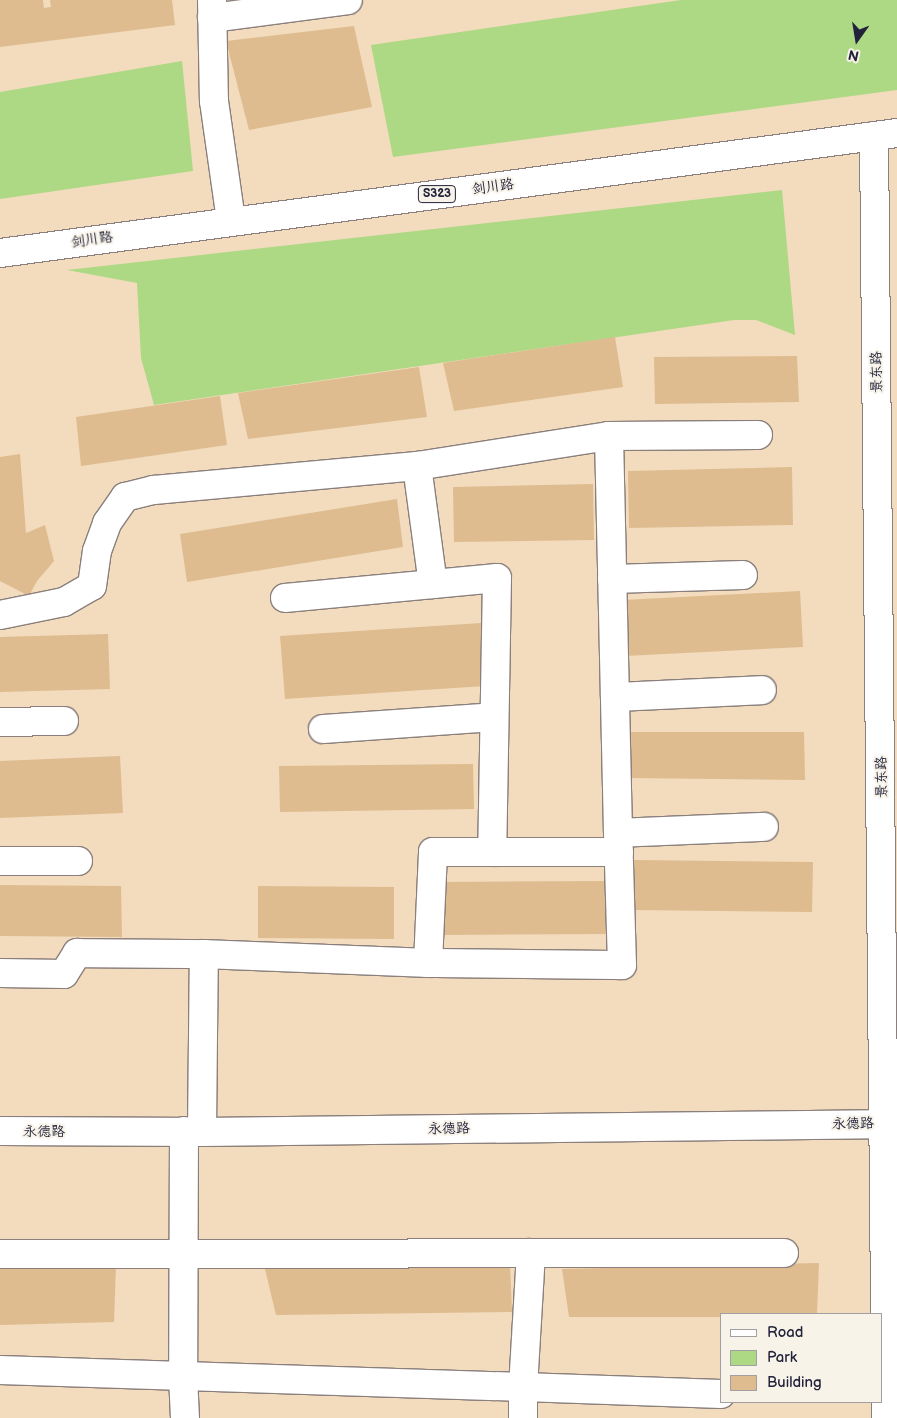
<!DOCTYPE html>
<html>
<head>
<meta charset="utf-8">
<style>
  body { margin:0 }
  #map { position:relative; width:897px; height:1418px; overflow:hidden; background:#f2dcbd; font-family:"Balsamiq Sans","LXGW WenKai TC",sans-serif }
  div>[style] { position:absolute }
  .green>* { inset:0; background:#add884 }
  .building>* { inset:0; background:#debc8f }
  .roads { filter:drop-shadow(1px 0 #8a7f7c) drop-shadow(-1px 0 #8a7f7c) drop-shadow(0 1px #8a7f7c) drop-shadow(0 -1px #8a7f7c) }
  .minor>* { height:28px; margin:-14px; padding:0 14px; transform-origin:14px; border-radius:14px; background:#fff }
  .tertiary>* { height:28px; margin:-14px; padding:0 14px; transform-origin:14px; border-radius:14px; background:#fff }
  .primary>* { height:28px; margin:-14px; padding:0 14px; transform-origin:14px; border-radius:14px; background:#fff }
  span { translate:-50% -50%; white-space:nowrap; text-align:center; line-height:1.15; -webkit-text-stroke:4px #f7f3e8; paint-order:stroke }
  .shield-label span { padding:1px 4px; background:#f7f3e8; border:1px solid; border-radius:4px; -webkit-text-stroke-width:0 }
  .shield-label { font-size:12px; color:#22223b; font-weight:700 }
  .street-label { font-size:14px; color:#22223b }
  .legend { position:absolute; left:720px; top:1313px; width:162px; height:90px; box-sizing:border-box; background:#f7f3e8; border:1px solid #a29fa3; margin:0; padding:6px 9px; list-style:none; font-size:15px; color:#22223b }
  .legend li { display:flex; align-items:center; gap:10px; height:25px }
  .legend b { width:25px; border:1px solid #a29fa3 }
  .north { position:absolute; left:832px; top:15px; width:50px; height:50px; -webkit-text-stroke:4px #f7f3e8; paint-order:stroke; rotate:193deg; font-size:14px; font-weight:700; line-height:20px; text-align:center; color:#22223b }
  .north::after { content:''; display:block; margin:auto; width:18px; height:22px; background:#22223b; clip-path:polygon(50% 0,100% 100%,50% 72%,0 100%) }
</style>
</head>
<body>
<div id="map">
  <div class="green">
    <div style="clip-path:polygon(681px 0,897px 0,897px 90px,393px 157px,371px 45px)"></div>
    <div style="clip-path:polygon(182px 61px,193px 171px,0 199px,0 92px)"></div>
    <div style="clip-path:polygon(782px 190px,795px 335px,756px 320px,734px 320px,154px 405px,141px 358px,137px 283px,67px 270px)"></div>
  </div>
  <div class="building">
    <div style="clip-path:polygon(0 0,43px 0,44px 8px,51px 7px,50px 0,172px 0,175px 25px,0 47px)"></div>
    <div style="clip-path:polygon(354px 26px,372px 107px,249px 130px,226px 41px)"></div>
    <div style="clip-path:polygon(615px 337px,623px 387px,454px 411px,443px 363px)"></div>
    <div style="clip-path:polygon(797px 356px,799px 402px,655px 404px,654px 357px)"></div>
    <div style="clip-path:polygon(419px 367px,427px 417px,248px 439px,238px 393px)"></div>
    <div style="clip-path:polygon(220px 396px,227px 445px,81px 466px,76px 417px)"></div>
    <div style="clip-path:polygon(20px 454px,26px 533px,45px 525px,54px 561px,37px 581px,29px 596px,0 581px,0 457px)"></div>
    <div style="clip-path:polygon(792px 467px,793px 525px,629px 528px,628px 471px)"></div>
    <div style="clip-path:polygon(593px 484px,594px 540px,454px 542px,453px 487px)"></div>
    <div style="clip-path:polygon(397px 499px,403px 547px,187px 582px,180px 534px)"></div>
    <div style="clip-path:polygon(800px 591px,803px 647px,625px 656px,623px 600px)"></div>
    <div style="clip-path:polygon(481px 623px,485px 686px,285px 699px,280px 636px)"></div>
    <div style="clip-path:polygon(108px 634px,110px 689px,0 692px,0 637px)"></div>
    <div style="clip-path:polygon(625px 732px,804px 732px,805px 780px,627px 778px)"></div>
    <div style="clip-path:polygon(120px 756px,123px 813px,0 818px,0 761px)"></div>
    <div style="clip-path:polygon(473px 764px,474px 809px,280px 812px,279px 766px)"></div>
    <div style="clip-path:polygon(633px 860px,813px 862px,812px 912px,633px 910px)"></div>
    <div style="clip-path:polygon(606px 881px,606px 934px,443px 935px,443px 882px)"></div>
    <div style="clip-path:polygon(0 885px,121px 886px,122px 937px,0 936px)"></div>
    <div style="clip-path:polygon(258px 886px,394px 887px,394px 939px,258px 938px)"></div>
    <div style="clip-path:polygon(819px 1263px,817px 1314px,721px 1314px,721px 1317px,569px 1317px,562px 1269px)"></div>
    <div style="clip-path:polygon(510px 1264px,512px 1312px,276px 1315px,265px 1269px)"></div>
    <div style="clip-path:polygon(116px 1265px,114px 1322px,0 1325px,0 1268px)"></div>
  </div>
  <div class="roads">
    <div class="minor">
      <div style="left:212px;top:0;width:101px;rotate:88.9deg"></div>
      <div style="left:214px;top:101px;width:121px;rotate:81.9deg"></div>
      <div style="left:212px;top:18px;width:137px;rotate:-7.5deg"></div>
      <div style="left:874px;top:136px;width:1282px;rotate:89.46deg"></div>
      <div style="left:609px;top:436px;width:397px;rotate:88.7deg"></div>
      <div style="left:417px;top:466px;width:119px;rotate:82.3deg"></div>
      <div style="left:612px;top:579px;width:131px;rotate:-1.7deg"></div>
      <div style="left:285px;top:598px;width:213px;rotate:-5.4deg"></div>
      <div style="left:497px;top:578px;width:274px;rotate:91deg"></div>
      <div style="left:0;top:615px;width:65px;rotate:-11.5deg"></div>
      <div style="left:64px;top:602px;width:32px;rotate:-30deg"></div>
      <div style="left:92px;top:586px;width:35px;rotate:-82deg"></div>
      <div style="left:97px;top:551px;width:30px;rotate:-70deg"></div>
      <div style="left:107px;top:523px;width:32px;rotate:-55deg"></div>
      <div style="left:125px;top:497px;width:30px;rotate:-14deg"></div>
      <div style="left:154px;top:490px;width:264px;rotate:-5.2deg"></div>
      <div style="left:417px;top:466px;width:194px;rotate:-8.9deg"></div>
      <div style="left:609px;top:436px;width:149px;rotate:-0.4deg"></div>
      <div style="left:615px;top:697px;width:147px;rotate:-2.7deg"></div>
      <div style="left:0;top:722px;width:64px;rotate:-0.9deg"></div>
      <div style="left:323px;top:729px;width:171px;rotate:-4deg"></div>
      <div style="left:0;top:861px;width:78px"></div>
      <div style="left:428px;top:963px;width:194px;rotate:0.6deg"></div>
      <div style="left:622px;top:965px;width:132px;rotate:-91.7deg"></div>
      <div style="left:618px;top:833px;width:146px;rotate:-2.4deg"></div>
      <div style="left:0;top:973px;width:64px;rotate:0.9deg"></div>
      <div style="left:64px;top:974px;width:25px;rotate:-58deg"></div>
      <div style="left:77px;top:953px;width:127px;rotate:0.5deg"></div>
      <div style="left:184px;top:1131px;width:245px;rotate:90.2deg"></div>
      <div style="left:183px;top:1376px;width:42px;rotate:87.3deg"></div>
      <div style="left:202px;top:1132px;width:178px;rotate:-89.4deg"></div>
      <div style="left:204px;top:954px;width:224px;rotate:2.3deg"></div>
      <div style="left:428px;top:963px;width:111px;rotate:-87.4deg"></div>
      <div style="left:433px;top:852px;width:186px"></div>
      <div style="left:531px;top:1253px;width:134px;rotate:93.4deg"></div>
      <div style="left:523px;top:1387px;width:198px;rotate:2deg"></div>
      <div style="left:0;top:1254px;width:784px;rotate:-0.07deg"></div>
      <div style="left:0;top:1370px;width:523px;rotate:1.86deg"></div>
      <div style="left:523px;top:1387px;width:31px;rotate:90deg"></div>
    </div>
    <div class="tertiary">
      <div style="left:0;top:1131px;width:202px;rotate:0.3deg"></div>
      <div style="left:202px;top:1132px;width:695px;rotate:-0.66deg"></div>
    </div>
    <div class="primary">
      <div style="left:0;top:253px;width:905px;rotate:-7.62deg"></div>
    </div>
  </div>
  <div class="shield-label">
    <span style="left:437px;top:194px">S323</span>
  </div>
  <div class="street-label">
    <span style="left:493px;top:187px;rotate:-8deg">剑川路</span>
    <span style="left:92px;top:240px;rotate:-8deg">剑川路</span>
    <span style="left:877px;top:372px;rotate:-91deg">景东路</span>
    <span style="left:882px;top:777px;rotate:-91deg">景东路</span>
    <span style="left:853px;top:1124px;rotate:-1deg">永德路</span>
    <span style="left:449px;top:1129px;rotate:-1deg">永德路</span>
    <span style="left:44px;top:1132px">永德路</span>
  </div>
  <ul class="legend">
  <li><b style="height:6px;background:#fff"></b>Road</li>
  <li><b style="height:14px;background:#add884"></b>Park</li>
  <li><b style="height:14px;background:#debc8f"></b>Building</li>
  </ul>
  <div class="north">N</div>
</div>
</body>
</html>
